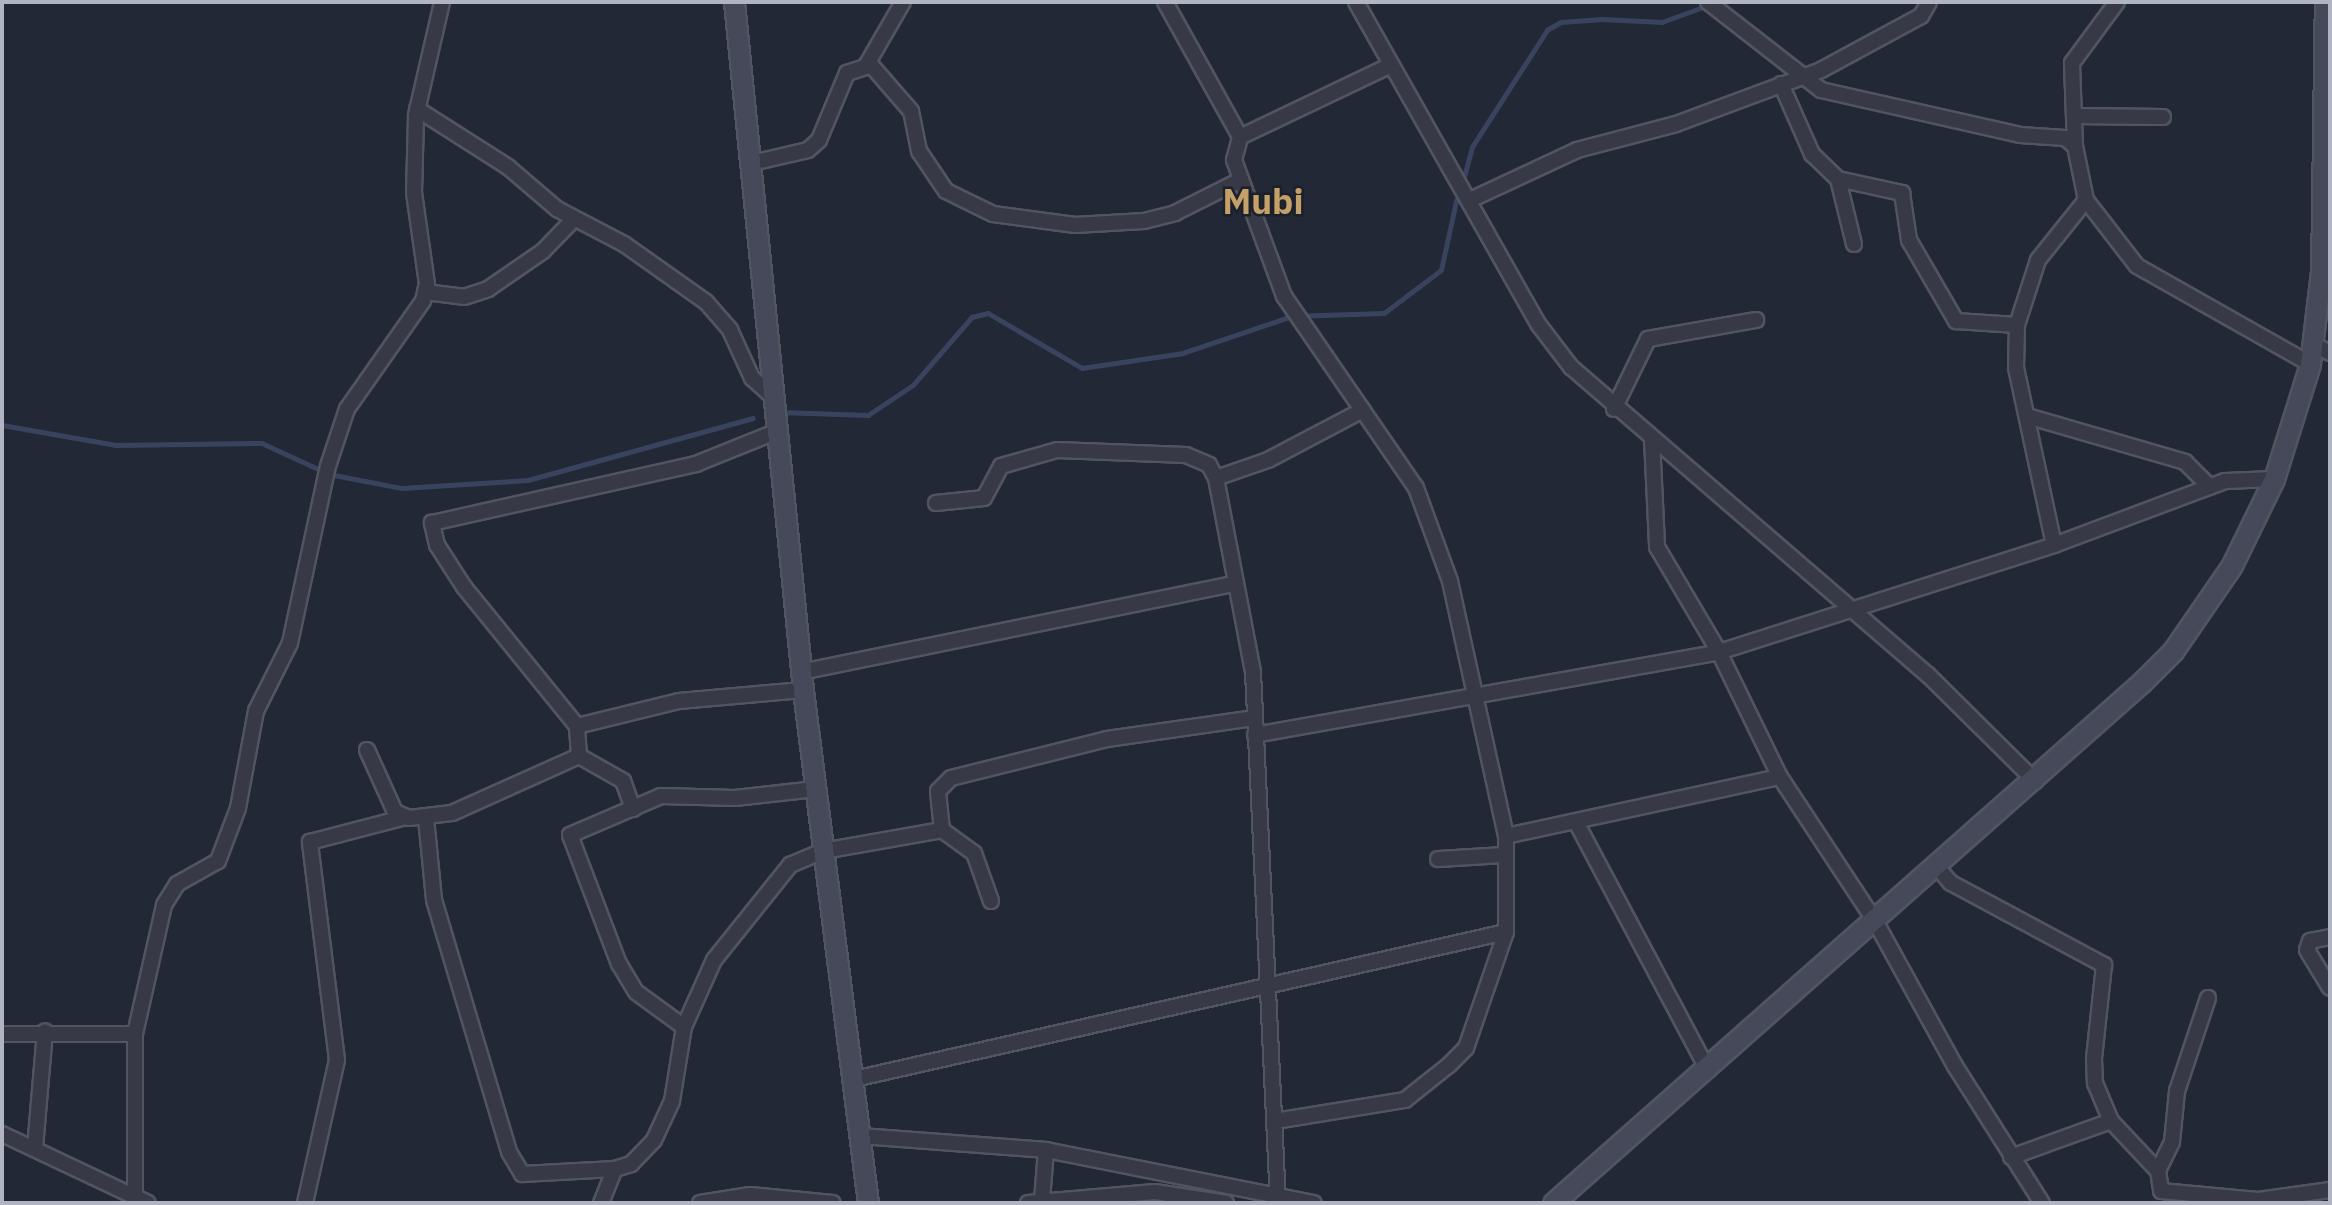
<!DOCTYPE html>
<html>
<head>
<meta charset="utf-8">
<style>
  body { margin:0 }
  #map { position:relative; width:2332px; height:1205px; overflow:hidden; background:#232836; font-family:"IBM Plex Sans",sans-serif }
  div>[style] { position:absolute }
  .stream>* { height:4.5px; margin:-2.25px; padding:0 2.25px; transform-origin:2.25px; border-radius:2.25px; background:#3a435d }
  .roads { filter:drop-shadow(2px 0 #515561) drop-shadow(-2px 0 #515561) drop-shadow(0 2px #515561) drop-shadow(0 -2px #515561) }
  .street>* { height:14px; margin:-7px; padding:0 7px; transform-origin:7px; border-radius:7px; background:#373a46 }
  .secondary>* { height:19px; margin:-9.5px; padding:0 9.5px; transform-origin:9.5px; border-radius:9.5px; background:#454959 }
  span { translate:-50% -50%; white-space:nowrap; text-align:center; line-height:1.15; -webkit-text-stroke:5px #1c202b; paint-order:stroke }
  .town-label { font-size:35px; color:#c6a069; font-weight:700 }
  .frame { position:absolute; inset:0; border:4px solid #b1b5c3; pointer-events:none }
</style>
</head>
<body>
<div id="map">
  <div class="stream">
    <div style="left:1464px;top:177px;width:31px;rotate:-75deg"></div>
    <div style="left:1472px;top:147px;width:139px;rotate:-57.3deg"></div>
    <div style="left:1547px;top:30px;width:16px;rotate:-30deg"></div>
    <div style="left:1561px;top:22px;width:41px;rotate:-4.2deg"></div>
    <div style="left:1602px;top:19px;width:60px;rotate:2.9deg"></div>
    <div style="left:1662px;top:22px;width:47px;rotate:-20deg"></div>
    <div style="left:780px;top:412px;width:88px;rotate:2deg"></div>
    <div style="left:868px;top:415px;width:54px;rotate:-33.7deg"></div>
    <div style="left:913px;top:385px;width:90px;rotate:-49.1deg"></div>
    <div style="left:972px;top:317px;width:16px;rotate:-14deg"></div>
    <div style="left:988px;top:313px;width:109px;rotate:30.3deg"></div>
    <div style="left:1082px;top:368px;width:102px;rotate:-8.4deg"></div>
    <div style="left:1183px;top:353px;width:115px;rotate:-18.7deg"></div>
    <div style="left:1292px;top:316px;width:92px;rotate:-1.9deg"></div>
    <div style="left:1384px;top:313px;width:71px;rotate:-37deg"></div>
    <div style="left:1441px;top:270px;width:71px;rotate:-77.7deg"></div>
    <div style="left:2px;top:425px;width:117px;rotate:9.9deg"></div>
    <div style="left:117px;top:445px;width:145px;rotate:-0.8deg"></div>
    <div style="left:262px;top:443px;width:74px;rotate:24.8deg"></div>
    <div style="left:329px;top:474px;width:74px;rotate:10.9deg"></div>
    <div style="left:402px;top:488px;width:126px;rotate:-3.6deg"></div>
    <div style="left:528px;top:480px;width:233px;rotate:-15.4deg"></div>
  </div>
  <div class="roads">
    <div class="street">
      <div style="left:1165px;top:2px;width:154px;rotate:60.9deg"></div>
      <div style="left:1356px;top:2px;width:371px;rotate:60.5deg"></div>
      <div style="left:1539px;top:325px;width:53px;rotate:52.7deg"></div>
      <div style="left:1571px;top:367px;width:472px;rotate:40.8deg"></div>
      <div style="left:1928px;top:675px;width:151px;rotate:44.7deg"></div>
      <div style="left:1708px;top:2px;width:143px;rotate:37.9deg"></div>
      <div style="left:1821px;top:90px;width:204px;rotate:12.7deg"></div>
      <div style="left:2020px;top:135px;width:45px;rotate:3.8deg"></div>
      <div style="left:2065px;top:138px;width:13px;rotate:39deg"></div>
      <div style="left:2075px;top:146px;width:55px;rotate:78.5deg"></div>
      <div style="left:2086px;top:200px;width:83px;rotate:52.3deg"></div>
      <div style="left:2137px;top:266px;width:199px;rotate:29.5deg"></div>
      <div style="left:866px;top:66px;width:74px;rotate:-60deg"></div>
      <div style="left:1781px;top:84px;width:77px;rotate:66.1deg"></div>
      <div style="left:1812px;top:154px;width:36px;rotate:44deg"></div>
      <div style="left:1838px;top:179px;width:67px;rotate:76.2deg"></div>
      <div style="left:417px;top:109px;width:108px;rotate:32.5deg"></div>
      <div style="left:508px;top:167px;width:65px;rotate:40.6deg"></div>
      <div style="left:557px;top:209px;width:76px;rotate:27.6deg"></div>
      <div style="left:624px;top:244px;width:100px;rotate:35.3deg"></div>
      <div style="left:706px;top:302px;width:37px;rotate:49deg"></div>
      <div style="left:730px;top:330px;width:53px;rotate:65.4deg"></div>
      <div style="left:752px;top:378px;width:30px;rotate:42deg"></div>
      <div style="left:2074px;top:116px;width:89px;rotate:0.6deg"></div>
      <div style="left:2075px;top:146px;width:83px;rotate:-92.1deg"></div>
      <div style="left:2072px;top:63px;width:76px;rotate:-53.6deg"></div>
      <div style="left:752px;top:163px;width:57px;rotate:-13.1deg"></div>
      <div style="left:808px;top:150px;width:15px;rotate:-42deg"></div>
      <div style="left:819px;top:140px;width:73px;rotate:-67.3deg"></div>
      <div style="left:847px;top:73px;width:25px;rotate:-18deg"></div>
      <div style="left:871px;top:65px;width:61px;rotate:49deg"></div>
      <div style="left:911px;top:111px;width:41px;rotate:78.7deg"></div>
      <div style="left:919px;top:151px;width:48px;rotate:56deg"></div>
      <div style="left:946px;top:191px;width:52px;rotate:26.1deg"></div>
      <div style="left:993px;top:214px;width:83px;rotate:7.6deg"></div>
      <div style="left:1075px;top:225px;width:69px;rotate:-3.3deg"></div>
      <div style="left:1144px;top:221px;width:32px;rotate:-14deg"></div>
      <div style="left:1175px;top:213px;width:74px;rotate:-26.6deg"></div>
      <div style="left:1838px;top:179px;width:66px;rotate:12.3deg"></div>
      <div style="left:1902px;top:193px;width:48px;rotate:81.5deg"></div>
      <div style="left:1909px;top:240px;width:94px;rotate:59.9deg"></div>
      <div style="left:1956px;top:321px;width:61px;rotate:3.8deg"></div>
      <div style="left:1470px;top:200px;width:118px;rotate:-25deg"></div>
      <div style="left:1577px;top:150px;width:102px;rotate:-14.7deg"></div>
      <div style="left:1676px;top:124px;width:155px;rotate:-20.4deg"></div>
      <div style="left:1821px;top:70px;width:114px;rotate:-28.4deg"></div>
      <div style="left:1921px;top:16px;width:16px;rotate:-60deg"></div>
      <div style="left:425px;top:292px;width:39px;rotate:7deg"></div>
      <div style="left:464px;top:297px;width:25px;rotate:-18deg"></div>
      <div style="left:488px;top:289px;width:67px;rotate:-34.6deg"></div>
      <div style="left:543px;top:251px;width:43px;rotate:-45.9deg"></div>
      <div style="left:2313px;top:344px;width:19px;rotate:28deg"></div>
      <div style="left:1614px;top:409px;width:78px;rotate:-64.1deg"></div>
      <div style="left:1648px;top:339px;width:110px;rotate:-10deg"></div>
      <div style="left:2027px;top:416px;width:165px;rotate:16.2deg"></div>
      <div style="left:2185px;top:462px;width:35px;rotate:45deg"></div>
      <div style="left:1652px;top:439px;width:108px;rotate:87.3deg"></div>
      <div style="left:1657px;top:547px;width:122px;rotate:59.4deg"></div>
      <div style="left:1719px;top:652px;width:139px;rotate:64deg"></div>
      <div style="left:1780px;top:777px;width:173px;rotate:56.6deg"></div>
      <div style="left:1875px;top:921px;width:166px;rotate:61.1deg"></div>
      <div style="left:1955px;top:1066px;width:162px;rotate:57.6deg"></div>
      <div style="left:1216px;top:478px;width:55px;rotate:-19.1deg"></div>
      <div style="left:1268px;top:460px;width:107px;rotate:-27.8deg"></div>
      <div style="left:936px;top:503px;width:48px;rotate:-5.9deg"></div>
      <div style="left:984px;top:498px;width:36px;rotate:-62deg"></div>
      <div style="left:1001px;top:466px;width:58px;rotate:-15.9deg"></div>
      <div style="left:1057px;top:450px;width:129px;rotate:2.2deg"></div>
      <div style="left:1186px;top:455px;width:25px;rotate:23deg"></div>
      <div style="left:1209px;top:465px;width:15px;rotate:62deg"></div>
      <div style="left:1216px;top:478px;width:197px;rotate:79.2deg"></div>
      <div style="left:1253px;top:672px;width:532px;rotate:87.3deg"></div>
      <div style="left:2054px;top:545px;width:181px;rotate:-102.1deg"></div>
      <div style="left:2016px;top:368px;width:43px;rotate:-88.7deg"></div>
      <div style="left:2017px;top:325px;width:68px;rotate:-72.1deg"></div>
      <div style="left:2038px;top:260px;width:77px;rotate:-51.3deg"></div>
      <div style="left:801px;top:672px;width:442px;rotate:-11.5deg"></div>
      <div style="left:577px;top:726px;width:105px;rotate:-13.8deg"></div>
      <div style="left:679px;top:701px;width:124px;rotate:-5.1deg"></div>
      <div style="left:1255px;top:735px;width:471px;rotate:-10.1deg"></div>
      <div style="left:1719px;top:652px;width:352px;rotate:-17.7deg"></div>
      <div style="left:2054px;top:545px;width:183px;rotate:-20.5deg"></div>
      <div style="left:2225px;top:481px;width:49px;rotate:-2.3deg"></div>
      <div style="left:367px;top:750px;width:68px;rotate:65.7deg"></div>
      <div style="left:395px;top:812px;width:15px;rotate:23deg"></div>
      <div style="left:409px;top:818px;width:43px;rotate:-6.6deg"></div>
      <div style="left:452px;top:813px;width:139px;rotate:-24.2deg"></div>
      <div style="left:579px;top:756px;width:51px;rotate:29.6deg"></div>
      <div style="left:623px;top:781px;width:30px;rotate:70deg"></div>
      <div style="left:579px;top:756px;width:30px;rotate:-94deg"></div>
      <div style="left:577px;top:726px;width:179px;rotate:-129.1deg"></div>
      <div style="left:464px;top:587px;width:50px;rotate:-122.7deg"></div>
      <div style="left:437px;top:545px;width:23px;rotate:-103deg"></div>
      <div style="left:432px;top:523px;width:271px;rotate:-12.6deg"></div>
      <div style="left:696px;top:464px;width:88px;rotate:-21.9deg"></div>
      <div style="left:426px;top:818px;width:82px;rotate:84.4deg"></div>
      <div style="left:434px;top:900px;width:263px;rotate:73.4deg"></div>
      <div style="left:509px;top:1152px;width:26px;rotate:59deg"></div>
      <div style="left:522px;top:1174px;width:93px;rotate:-3.1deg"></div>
      <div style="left:615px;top:1169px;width:17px;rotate:-17deg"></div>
      <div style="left:631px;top:1164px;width:33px;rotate:-46deg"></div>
      <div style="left:654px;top:1140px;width:43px;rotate:-65.2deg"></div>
      <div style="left:672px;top:1101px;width:75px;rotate:-80.8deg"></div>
      <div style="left:684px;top:1027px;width:73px;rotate:-65.9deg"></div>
      <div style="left:714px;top:960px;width:122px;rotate:-51.3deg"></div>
      <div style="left:790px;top:865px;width:36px;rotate:-23deg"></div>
      <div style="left:823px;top:851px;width:121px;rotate:-10deg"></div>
      <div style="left:942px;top:830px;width:39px;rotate:36deg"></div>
      <div style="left:974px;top:853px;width:51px;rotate:70.5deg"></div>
      <div style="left:1576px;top:822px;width:281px;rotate:62deg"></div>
      <div style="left:942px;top:830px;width:39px;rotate:-96deg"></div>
      <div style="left:938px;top:791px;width:18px;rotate:-45deg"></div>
      <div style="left:951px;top:778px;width:161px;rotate:-14deg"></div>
      <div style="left:1107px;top:739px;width:148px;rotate:-8.1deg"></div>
      <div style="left:1506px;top:836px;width:280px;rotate:-12.2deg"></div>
      <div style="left:1438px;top:859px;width:67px;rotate:-3.4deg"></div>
      <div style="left:1937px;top:867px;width:21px;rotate:49deg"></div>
      <div style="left:1951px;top:883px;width:174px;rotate:28.2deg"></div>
      <div style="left:2104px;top:965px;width:94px;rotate:96.1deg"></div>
      <div style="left:2094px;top:1058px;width:25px;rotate:88deg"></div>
      <div style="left:2095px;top:1083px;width:41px;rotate:67.2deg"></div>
      <div style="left:2330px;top:937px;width:20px;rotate:169deg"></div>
      <div style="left:2310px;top:941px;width:9px;rotate:108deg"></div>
      <div style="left:2307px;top:950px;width:44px;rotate:58.8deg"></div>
      <div style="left:2208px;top:998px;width:98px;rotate:108.4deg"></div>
      <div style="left:2177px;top:1091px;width:51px;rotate:95.6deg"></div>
      <div style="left:2172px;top:1142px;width:32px;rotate:116deg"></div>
      <div style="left:2158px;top:1171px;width:20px;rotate:81deg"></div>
      <div style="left:2161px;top:1191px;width:97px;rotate:5.3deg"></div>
      <div style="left:2258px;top:1200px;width:73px;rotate:-7.9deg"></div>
      <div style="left:684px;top:1027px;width:59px;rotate:-143.9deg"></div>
      <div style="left:636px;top:992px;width:33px;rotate:-121deg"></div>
      <div style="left:619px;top:964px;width:138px;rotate:-110.8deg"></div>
      <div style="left:570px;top:835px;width:99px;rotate:-23.2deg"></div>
      <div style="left:661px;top:796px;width:74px;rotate:1.5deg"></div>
      <div style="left:735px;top:798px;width:81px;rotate:-6.4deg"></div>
      <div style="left:2px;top:1034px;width:133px"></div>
      <div style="left:854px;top:1079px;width:668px;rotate:-12.71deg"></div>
      <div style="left:1275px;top:1121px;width:132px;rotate:-9.2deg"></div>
      <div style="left:1405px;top:1100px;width:56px;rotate:-38.5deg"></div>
      <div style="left:1449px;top:1065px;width:24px;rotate:-45deg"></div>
      <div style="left:1466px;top:1048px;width:123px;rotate:-71deg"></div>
      <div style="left:1506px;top:932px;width:96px;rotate:-90deg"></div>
      <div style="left:1506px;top:836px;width:261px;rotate:-102.4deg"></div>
      <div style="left:1450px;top:581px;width:99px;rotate:-110.1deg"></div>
      <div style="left:1416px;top:488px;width:233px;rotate:-124.5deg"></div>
      <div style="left:1284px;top:296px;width:145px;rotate:-110.2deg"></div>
      <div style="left:1234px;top:160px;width:24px;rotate:-75deg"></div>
      <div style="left:1240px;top:137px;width:167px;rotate:-25.5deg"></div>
      <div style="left:2px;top:1134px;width:161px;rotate:25.3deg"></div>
      <div style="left:861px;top:1136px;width:186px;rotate:4.3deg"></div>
      <div style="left:1046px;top:1150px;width:273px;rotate:11.2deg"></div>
      <div style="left:35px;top:1148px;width:117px;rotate:-85.1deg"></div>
      <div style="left:2011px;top:1157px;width:106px;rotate:-19.8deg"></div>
      <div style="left:2111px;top:1121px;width:69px;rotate:46.8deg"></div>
      <div style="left:135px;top:1198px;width:164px;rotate:-90deg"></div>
      <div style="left:135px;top:1034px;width:132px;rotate:-77.3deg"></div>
      <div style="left:164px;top:905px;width:25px;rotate:-58deg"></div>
      <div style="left:177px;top:884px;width:47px;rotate:-29.3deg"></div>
      <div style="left:218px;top:861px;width:57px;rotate:-69.3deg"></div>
      <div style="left:238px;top:808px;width:99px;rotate:-79.5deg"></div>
      <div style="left:256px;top:711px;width:76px;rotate:-63.4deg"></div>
      <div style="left:290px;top:643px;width:181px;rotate:-77.9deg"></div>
      <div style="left:328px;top:466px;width:60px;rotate:-71.6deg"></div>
      <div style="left:347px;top:409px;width:132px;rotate:-54.9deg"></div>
      <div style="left:423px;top:301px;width:17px;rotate:-77deg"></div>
      <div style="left:427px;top:284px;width:92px;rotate:-98.1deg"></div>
      <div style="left:414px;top:193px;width:78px;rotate:-88.5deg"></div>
      <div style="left:416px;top:115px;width:116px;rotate:-77deg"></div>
      <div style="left:1042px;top:1200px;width:50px;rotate:-85.4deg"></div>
      <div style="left:305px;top:1203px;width:147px;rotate:-77.4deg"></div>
      <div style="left:337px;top:1060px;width:220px;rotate:-97.1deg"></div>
      <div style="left:310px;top:842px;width:99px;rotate:-14.6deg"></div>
      <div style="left:601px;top:1203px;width:37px;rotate:-68deg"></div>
      <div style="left:700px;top:1203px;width:51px;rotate:-9.1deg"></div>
      <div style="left:750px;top:1195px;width:83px;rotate:5.5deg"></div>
      <div style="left:1028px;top:1203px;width:127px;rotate:-5deg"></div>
      <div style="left:1155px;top:1192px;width:72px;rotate:8.8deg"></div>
    </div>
    <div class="secondary">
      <div style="left:734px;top:2px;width:691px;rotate:84.27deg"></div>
      <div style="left:803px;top:690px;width:517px;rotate:82.78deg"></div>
      <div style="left:1553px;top:1203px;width:785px;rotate:-41.49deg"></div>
      <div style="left:2141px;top:683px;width:45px;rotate:-45deg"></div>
      <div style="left:2173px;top:651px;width:104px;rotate:-55.5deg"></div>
      <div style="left:2232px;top:565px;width:96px;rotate:-64deg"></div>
      <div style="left:2274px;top:479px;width:121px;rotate:-72.6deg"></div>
      <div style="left:2310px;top:364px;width:93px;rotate:-83.2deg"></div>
      <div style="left:2321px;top:272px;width:270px;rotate:-89.2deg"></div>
    </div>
  </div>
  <div class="town-label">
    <span style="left:1263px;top:201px">Mubi</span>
  </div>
  <div class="frame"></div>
</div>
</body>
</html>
